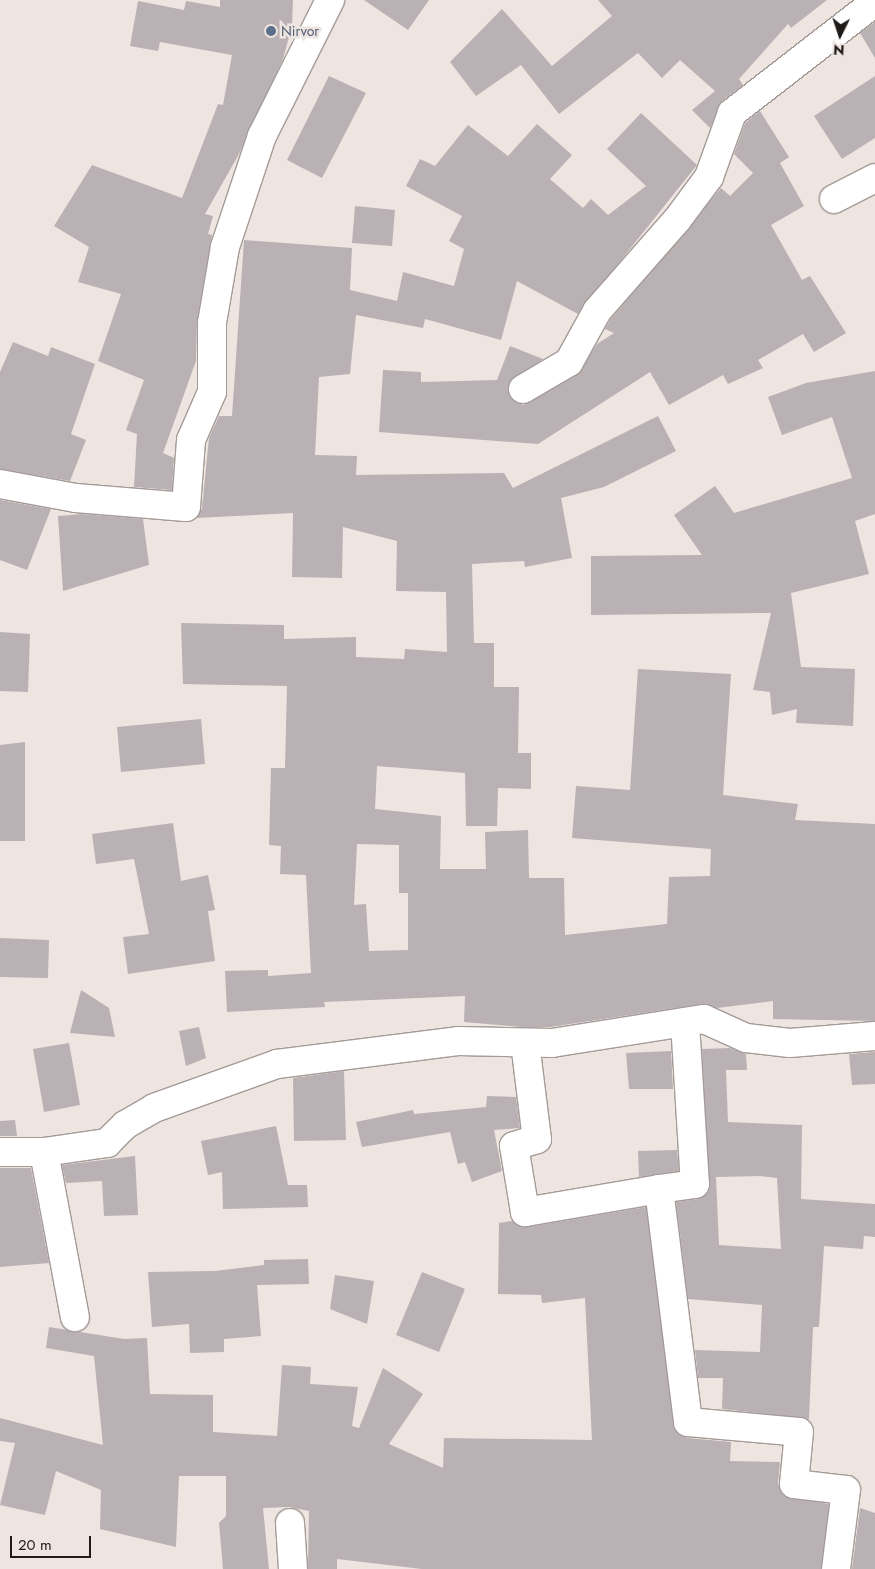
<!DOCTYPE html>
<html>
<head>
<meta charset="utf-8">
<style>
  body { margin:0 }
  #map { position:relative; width:875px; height:1569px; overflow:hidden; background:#eee4e0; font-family:Jost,sans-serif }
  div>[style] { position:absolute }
  .building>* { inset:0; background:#bab1b5 }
  .roads { filter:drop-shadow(1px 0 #a49b97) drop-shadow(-1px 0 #a49b97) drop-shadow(0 1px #a49b97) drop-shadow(0 -1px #a49b97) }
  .minor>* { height:28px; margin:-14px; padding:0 14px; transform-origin:14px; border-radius:14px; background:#fff }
  .dots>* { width:14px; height:14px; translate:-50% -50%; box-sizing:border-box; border:2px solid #eee4e0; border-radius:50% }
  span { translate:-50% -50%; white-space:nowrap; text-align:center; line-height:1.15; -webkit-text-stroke:5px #eee4e0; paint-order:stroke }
  .service-label { font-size:14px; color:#4e5e75 }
  .left { translate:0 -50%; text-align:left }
  .north { position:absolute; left:815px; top:10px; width:50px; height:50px; -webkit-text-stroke:4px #eee4e0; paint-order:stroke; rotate:184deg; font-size:14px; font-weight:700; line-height:20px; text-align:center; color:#1d1a18 }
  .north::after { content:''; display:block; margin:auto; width:18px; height:22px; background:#1d1a18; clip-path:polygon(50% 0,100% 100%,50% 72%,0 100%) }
  .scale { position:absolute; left:10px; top:1536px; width:81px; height:22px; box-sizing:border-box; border:2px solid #1d1a18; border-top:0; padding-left:6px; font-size:15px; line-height:18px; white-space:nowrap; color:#1d1a18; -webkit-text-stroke:4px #eee4e0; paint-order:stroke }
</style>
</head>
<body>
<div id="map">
  <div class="building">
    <div style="clip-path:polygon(220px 0,293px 0,292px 26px,283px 59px,239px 154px,205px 214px,213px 216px,208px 234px,212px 235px,197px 321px,196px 361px,163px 453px,174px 458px,172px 490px,134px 487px,137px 434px,126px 430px,144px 380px,98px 361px,121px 294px,78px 282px,89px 247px,54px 226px,92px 165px,182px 198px,218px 104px,223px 105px,232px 55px,160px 42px,158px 51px,130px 46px,138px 1px,184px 10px,186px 1px,220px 7px)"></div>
    <div style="clip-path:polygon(364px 0,429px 0,408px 30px)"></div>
    <div style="clip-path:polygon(598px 0,827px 0,791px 28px,788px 24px,739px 79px,743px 85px,722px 101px,710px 128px,692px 110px,715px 91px,680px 60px,662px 78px,638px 53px,559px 114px,521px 65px,476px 96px,450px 62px,502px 9px,552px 66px,612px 16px)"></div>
    <div style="clip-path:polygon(875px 22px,875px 58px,860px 33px)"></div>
    <div style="clip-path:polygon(329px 76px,366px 93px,322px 178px,287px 160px)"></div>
    <div style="clip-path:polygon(875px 76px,875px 138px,842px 159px,814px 116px)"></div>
    <div style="clip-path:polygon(760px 111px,789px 157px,780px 163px,804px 206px,771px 225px,802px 280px,810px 276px,846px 333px,814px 352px,803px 334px,758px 360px,763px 368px,728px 384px,723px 375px,669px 405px,650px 372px,538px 444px,379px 432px,383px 370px,421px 372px,421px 382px,497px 380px,510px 346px,543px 359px,509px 382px,510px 397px,523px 405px,577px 375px,597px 344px,614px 333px,605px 329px,610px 320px,721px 188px,730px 196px,753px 173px,734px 154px,745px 123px)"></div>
    <div style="clip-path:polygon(evenodd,641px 113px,697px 165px,578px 314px,517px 281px,501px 340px,425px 319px,423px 328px,356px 315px,350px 374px,319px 377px,315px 455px,357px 456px,356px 475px,504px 473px,513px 488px,658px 416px,676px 451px,604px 487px,561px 498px,572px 558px,525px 567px,524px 561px,472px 564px,474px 643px,494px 643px,494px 687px,519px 687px,518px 753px,531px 753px,531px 789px,498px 788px,497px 826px,466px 826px,465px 773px,377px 766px,375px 809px,441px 816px,440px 869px,486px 869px,485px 832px,528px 830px,529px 878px,564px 878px,565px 935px,667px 924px,669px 877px,710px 876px,711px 849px,572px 838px,576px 786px,630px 790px,638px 669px,731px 674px,723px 795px,798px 804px,795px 820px,875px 824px,875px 1021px,773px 1019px,773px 1001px,717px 1008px,702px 1004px,551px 1027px,521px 1027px,464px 1022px,465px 996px,324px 1002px,325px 1007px,227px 1012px,225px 971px,268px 970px,268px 976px,311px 973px,306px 875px,280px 874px,281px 846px,269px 845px,271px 768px,285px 768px,287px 686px,183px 684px,181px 623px,284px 625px,284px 639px,356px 637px,356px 657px,404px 659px,405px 649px,447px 652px,446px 592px,396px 591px,397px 541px,343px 527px,342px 578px,292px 577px,293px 513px,196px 518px,202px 508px,209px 438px,219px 416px,232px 416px,244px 240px,352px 248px,350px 290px,397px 301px,403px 272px,454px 286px,464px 249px,449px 241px,462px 216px,406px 186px,420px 159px,435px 166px,468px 125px,508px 156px,537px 124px,572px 155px,550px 179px,583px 208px,591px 199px,608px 215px,646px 186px,607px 149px,641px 113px,357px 844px,399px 845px,399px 893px,408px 893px,408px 950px,369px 951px,366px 904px,354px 905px,357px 844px)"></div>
    <div style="clip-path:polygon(355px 206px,395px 210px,392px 246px,352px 243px)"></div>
    <div style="clip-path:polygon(13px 342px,48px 356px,51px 347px,95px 364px,71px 434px,86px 440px,70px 481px,0 469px,0 372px)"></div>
    <div style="clip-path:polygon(875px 371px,875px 514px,855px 521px,869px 574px,791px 593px,801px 667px,855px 669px,853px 726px,796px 723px,797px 709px,772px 715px,770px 692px,753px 690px,771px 613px,591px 615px,591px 556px,702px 555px,674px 515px,715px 486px,734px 513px,852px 478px,832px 417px,782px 435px,768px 397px,806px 383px)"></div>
    <div style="clip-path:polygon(0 500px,51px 509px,27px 570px,0 560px)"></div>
    <div style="clip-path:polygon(83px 514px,143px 519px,149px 565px,63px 591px,58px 516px)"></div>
    <div style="clip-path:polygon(0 632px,30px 634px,28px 692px,0 691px)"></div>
    <div style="clip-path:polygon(201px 719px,205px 764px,121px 772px,117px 727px)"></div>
    <div style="clip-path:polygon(25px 742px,25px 841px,0 841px,0 745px)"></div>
    <div style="clip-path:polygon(173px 823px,181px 881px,208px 875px,215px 910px,208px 911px,215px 961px,128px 974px,123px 937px,149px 934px,134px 859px,96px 864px,92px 834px)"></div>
    <div style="clip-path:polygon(0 938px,49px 940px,48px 978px,0 977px)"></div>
    <div style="clip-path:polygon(81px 990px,109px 1008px,115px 1037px,70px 1033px)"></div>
    <div style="clip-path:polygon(199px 1027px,206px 1058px,186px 1066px,179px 1031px)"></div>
    <div style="clip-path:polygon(69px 1043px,80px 1105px,44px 1112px,33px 1049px)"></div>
    <div style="clip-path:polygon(evenodd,730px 1048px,746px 1054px,747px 1070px,726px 1070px,728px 1122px,802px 1125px,801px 1199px,875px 1204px,875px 1237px,864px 1236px,863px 1249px,824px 1246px,819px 1327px,813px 1327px,809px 1419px,722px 1409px,723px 1378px,698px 1378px,695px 1350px,760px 1352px,762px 1305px,688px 1299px,676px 1202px,698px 1199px,709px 1190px,702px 1049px,730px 1048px,761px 1176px,777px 1178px,781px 1249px,719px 1245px,716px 1177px,761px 1176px)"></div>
    <div style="clip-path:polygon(671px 1051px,673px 1089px,629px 1089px,626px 1053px)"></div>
    <div style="clip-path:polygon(875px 1052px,875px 1084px,852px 1085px,849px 1054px)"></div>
    <div style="clip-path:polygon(344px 1071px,346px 1140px,294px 1141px,293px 1078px)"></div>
    <div style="clip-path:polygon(487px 1096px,516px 1097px,520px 1128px,494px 1130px,502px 1171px,472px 1182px,465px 1162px,458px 1164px,450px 1132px,362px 1147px,356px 1122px,413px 1110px,414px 1114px,486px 1107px)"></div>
    <div style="clip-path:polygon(15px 1120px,17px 1136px,0 1136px,0 1121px)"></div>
    <div style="clip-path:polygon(276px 1126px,288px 1185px,307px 1185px,308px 1207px,223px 1209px,222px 1172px,208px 1175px,201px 1141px)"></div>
    <div style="clip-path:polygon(677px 1150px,679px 1171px,639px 1177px,638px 1151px)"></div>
    <div style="clip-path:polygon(135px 1156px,138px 1215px,104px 1216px,102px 1181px,66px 1183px,62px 1165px)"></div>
    <div style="clip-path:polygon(0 1168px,31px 1168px,49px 1263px,0 1267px)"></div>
    <div style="clip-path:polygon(646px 1207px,675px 1430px,687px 1438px,731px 1442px,730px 1461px,780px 1462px,778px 1483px,784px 1496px,829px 1504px,821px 1569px,422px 1569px,337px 1559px,337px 1569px,308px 1569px,309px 1511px,289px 1507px,263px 1508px,269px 1569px,223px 1569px,219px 1523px,226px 1516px,226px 1476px,179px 1476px,176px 1547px,100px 1529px,101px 1490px,56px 1471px,45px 1515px,0 1505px,15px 1443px,0 1441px,0 1418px,103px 1445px,94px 1356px,46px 1348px,49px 1327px,124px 1339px,147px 1338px,150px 1394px,213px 1395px,213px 1432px,277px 1436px,282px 1365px,311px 1367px,310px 1384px,358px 1387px,352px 1426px,359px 1428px,383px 1368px,423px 1394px,389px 1444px,443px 1468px,444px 1438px,592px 1440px,585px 1298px,542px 1303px,541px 1295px,498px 1294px,499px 1223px,512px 1221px,528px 1227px)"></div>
    <div style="clip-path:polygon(308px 1259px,309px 1284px,257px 1285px,261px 1336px,224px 1339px,224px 1352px,190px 1353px,189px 1324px,152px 1327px,148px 1272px,215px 1271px,264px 1265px,264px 1260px)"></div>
    <div style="clip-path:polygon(422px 1272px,465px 1289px,439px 1352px,396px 1335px)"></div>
    <div style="clip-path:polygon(335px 1275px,374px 1281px,367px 1324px,330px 1309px)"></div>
    <div style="clip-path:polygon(860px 1508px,875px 1513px,875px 1569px,852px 1569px)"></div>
  </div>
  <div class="roads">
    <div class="minor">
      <div style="left:834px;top:199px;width:46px;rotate:-27.1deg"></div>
      <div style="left:523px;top:389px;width:53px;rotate:-30.4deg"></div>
      <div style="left:569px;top:362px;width:58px;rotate:-61.2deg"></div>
      <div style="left:597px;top:311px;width:121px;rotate:-48.7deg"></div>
      <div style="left:677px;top:220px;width:54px;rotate:-53.3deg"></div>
      <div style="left:709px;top:177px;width:68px;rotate:-70.2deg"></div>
      <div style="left:732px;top:113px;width:181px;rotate:-37.8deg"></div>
      <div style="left:0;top:484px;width:77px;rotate:10.4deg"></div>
      <div style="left:76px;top:498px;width:110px;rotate:4.7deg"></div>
      <div style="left:186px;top:507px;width:67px;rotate:-85.7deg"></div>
      <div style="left:191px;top:440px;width:52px;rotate:-66.4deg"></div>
      <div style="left:212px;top:392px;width:69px;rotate:-90deg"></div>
      <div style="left:212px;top:323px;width:77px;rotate:-80.3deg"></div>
      <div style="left:225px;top:247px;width:117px;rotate:-71.6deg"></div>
      <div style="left:262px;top:136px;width:152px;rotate:-63.4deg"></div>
      <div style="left:685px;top:1022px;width:162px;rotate:86.5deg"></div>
      <div style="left:695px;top:1184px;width:36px;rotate:172deg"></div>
      <div style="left:659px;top:1189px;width:235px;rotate:82.9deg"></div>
      <div style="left:688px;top:1422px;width:111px;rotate:5.1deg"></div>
      <div style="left:799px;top:1432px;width:52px;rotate:95.5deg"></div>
      <div style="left:794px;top:1484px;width:52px;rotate:6.6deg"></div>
      <div style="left:846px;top:1490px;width:80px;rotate:97.2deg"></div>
      <div style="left:525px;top:1043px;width:97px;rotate:82.9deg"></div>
      <div style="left:537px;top:1139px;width:24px;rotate:163deg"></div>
      <div style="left:514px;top:1146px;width:67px;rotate:80.5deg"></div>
      <div style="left:525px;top:1212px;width:136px;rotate:-9.7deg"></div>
      <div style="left:0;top:1152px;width:44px"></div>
      <div style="left:44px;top:1152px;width:64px;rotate:-8.1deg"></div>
      <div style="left:107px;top:1143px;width:25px;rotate:-45deg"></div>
      <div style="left:125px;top:1125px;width:34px;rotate:-30deg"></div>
      <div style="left:154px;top:1108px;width:131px;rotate:-19.7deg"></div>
      <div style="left:277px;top:1064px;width:182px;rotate:-7.2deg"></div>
      <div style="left:458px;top:1041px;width:94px;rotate:1.2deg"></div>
      <div style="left:552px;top:1043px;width:154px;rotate:-9deg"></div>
      <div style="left:704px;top:1019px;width:46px;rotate:24.3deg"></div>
      <div style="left:746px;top:1038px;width:44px;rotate:6.5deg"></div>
      <div style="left:790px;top:1043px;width:85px;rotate:-4.7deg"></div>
      <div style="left:44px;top:1152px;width:168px;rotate:79.4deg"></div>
      <div style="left:290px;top:1523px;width:46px;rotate:86.3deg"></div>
    </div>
  </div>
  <div class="dots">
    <div style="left:271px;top:31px;background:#5c6f8a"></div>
  </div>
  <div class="service-label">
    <span class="left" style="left:281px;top:31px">Nirvor</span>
  </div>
  <div class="north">N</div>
  <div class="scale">20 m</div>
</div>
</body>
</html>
